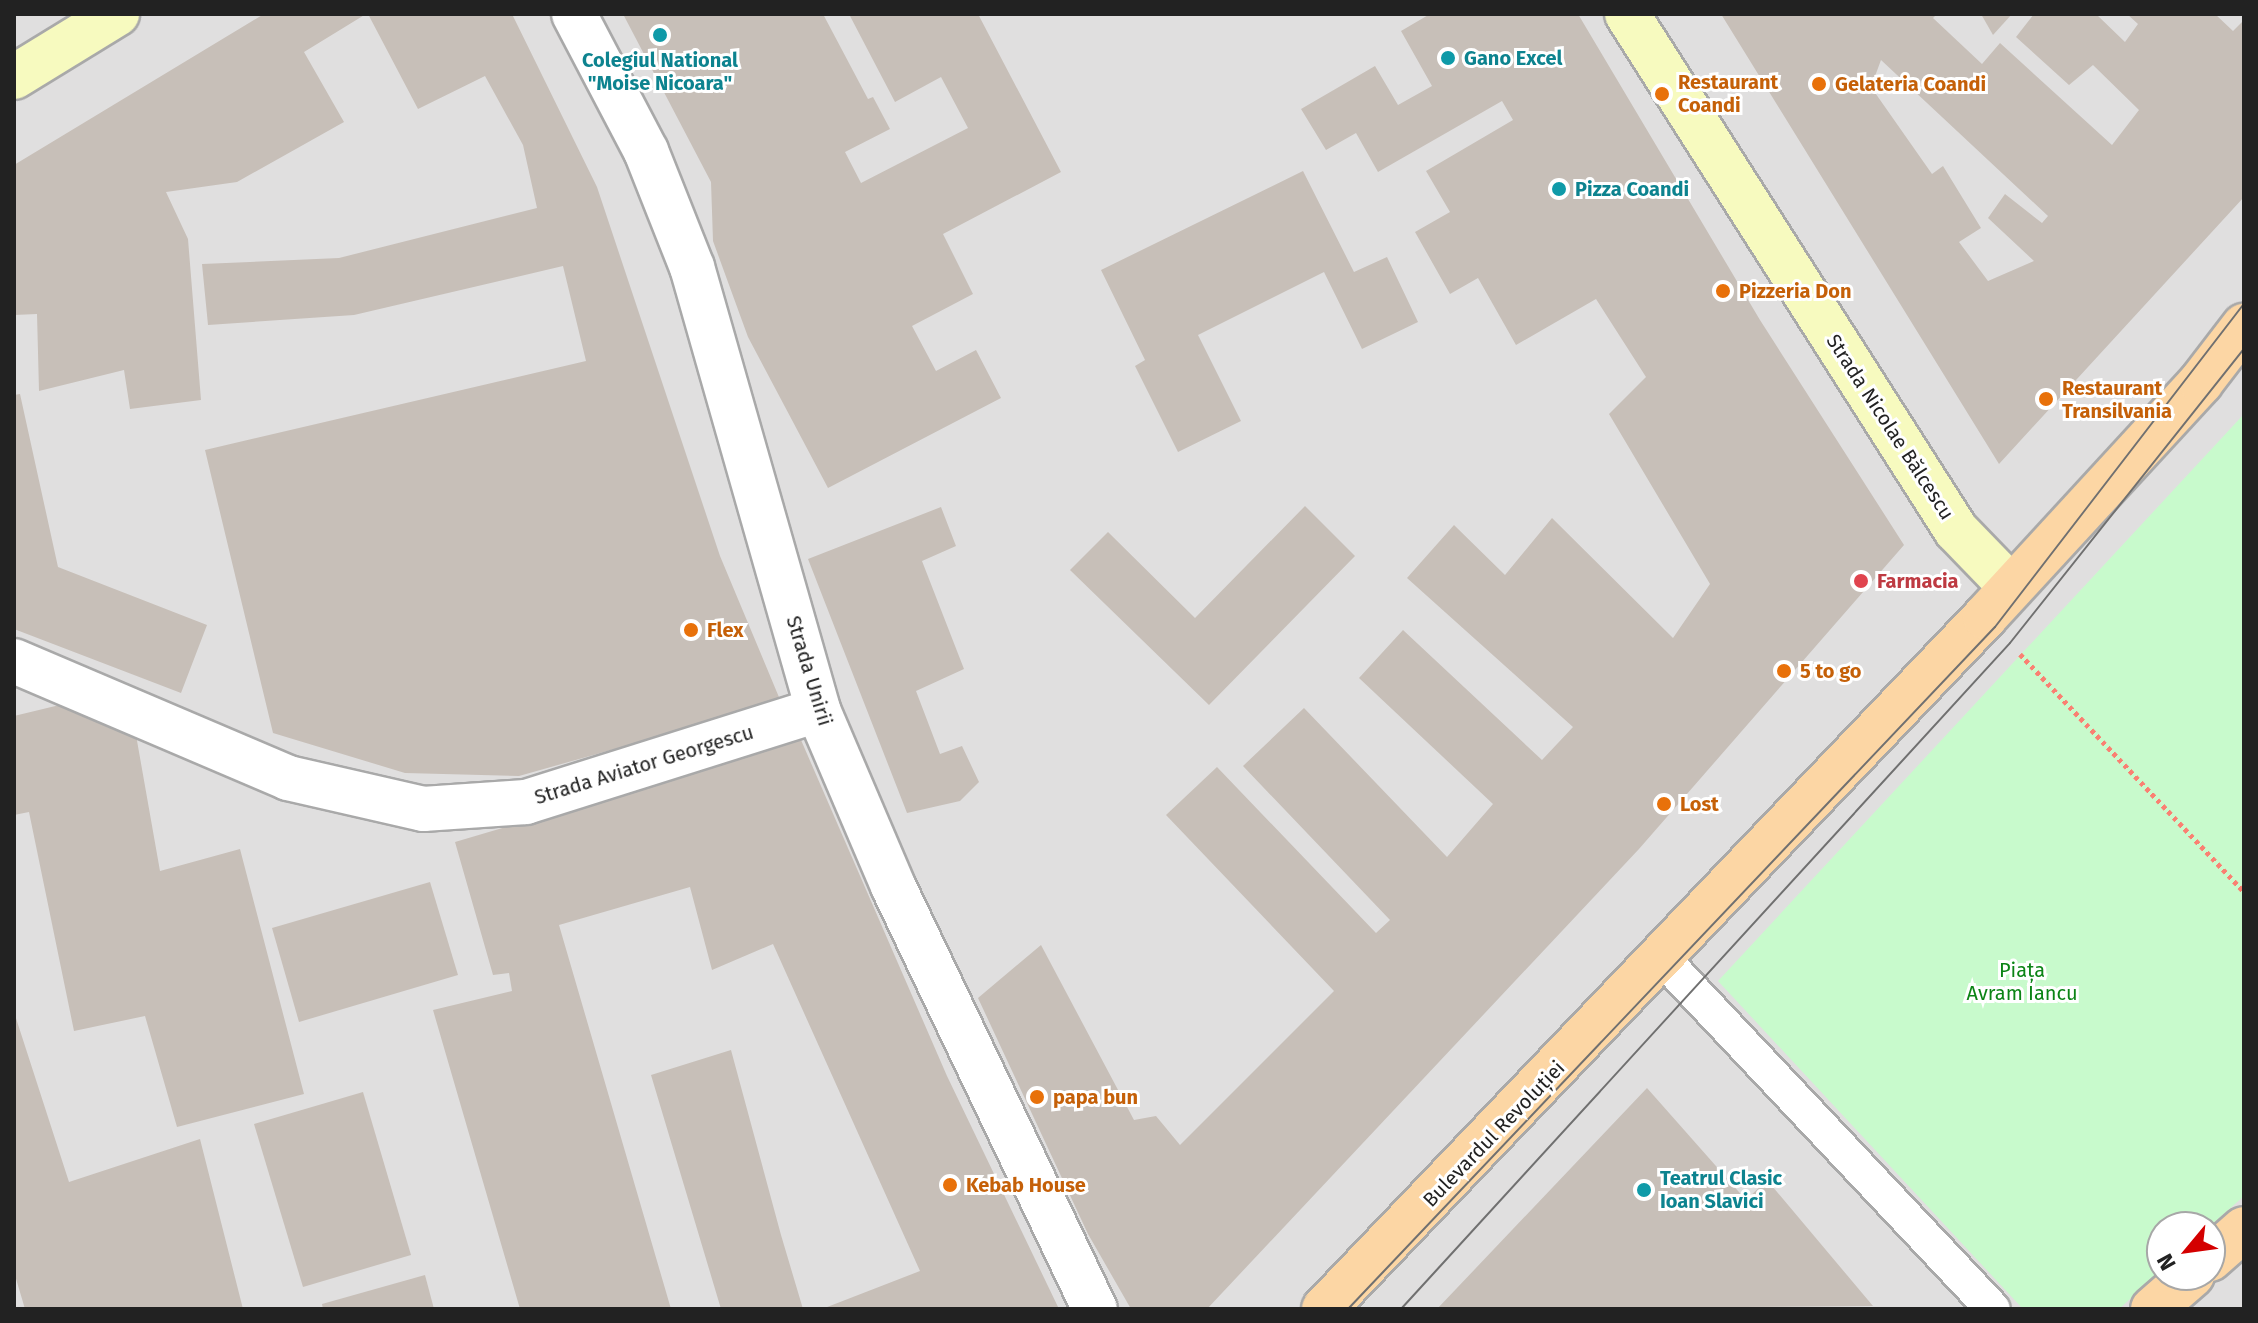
<!DOCTYPE html>
<html>
<head>
<meta charset="utf-8">
<style>
  body { margin:0 }
  #map { position:relative; width:2258px; height:1323px; overflow:hidden; background:#f2efe9; font-family:"Fira Sans",sans-serif }
  div>[style] { position:absolute }
  .residential>* { inset:0; background:#e0dfdf }
  .park>* { inset:0; background:#c8facc }
  .building>* { inset:0; background:#c7bfb8 }
  .path>* { height:5px; margin-top:-2.5px; transform-origin:0; background:repeating-linear-gradient(90deg,#fa8072 0 4px,transparent 0 8px) }
  .roads { filter:drop-shadow(2px 0 #a9a9a9) drop-shadow(-2px 0 #a9a9a9) drop-shadow(0 2px #a9a9a9) drop-shadow(0 -2px #a9a9a9) }
  .lane>* { height:34px; margin:-17px; padding:0 17px; transform-origin:17px; border-radius:17px; background:#fff }
  .street>* { height:44px; margin:-22px; padding:0 22px; transform-origin:22px; border-radius:22px; background:#fff }
  .secondary>* { height:44px; margin:-22px; padding:0 22px; transform-origin:22px; border-radius:22px; background:#f7fabf }
  .primary>* { height:44px; margin:-22px; padding:0 22px; transform-origin:22px; border-radius:22px; background:#fcd6a4 }
  .tram>* { height:2px; margin:-1px; padding:0 1px; transform-origin:1px; border-radius:1px; background:#707070 }
  .dots>* { width:22px; height:22px; translate:-50% -50%; box-sizing:border-box; border:4px solid #fff; border-radius:50% }
  span { translate:-50% -50%; white-space:nowrap; text-align:center; line-height:1.15; -webkit-text-stroke:6px #fff; paint-order:stroke }
  .culture-label { font-size:20px; color:#0d838f; font-weight:700 }
  .left { translate:0 -50%; text-align:left }
  .food-label { font-size:20px; color:#c56008; font-weight:700 }
  .street-label { font-size:20px; color:#222 }
  .health-label { font-size:20px; color:#be3a42; font-weight:700 }
  .park-label { font-size:20px; color:#0c8416 }
  .frame { position:absolute; inset:0; border:16px solid #222; pointer-events:none }
  .north { position:absolute; left:2146px; top:1211px; width:80px; height:80px; box-sizing:border-box; background:#fff; border:2px solid #a7a7a7; border-radius:50%; rotate:241deg; font-size:22px; font-weight:700; line-height:32px; text-align:center; color:#222 }
  .north::after { content:''; display:block; margin:auto; width:28px; height:36px; background:#d40000; clip-path:polygon(50% 0,100% 100%,50% 72%,0 100%) }
</style>
</head>
<body>
<div id="map">
  <div class="residential">
    <div style="clip-path:polygon(evenodd,14px 14px,2244px 14px,2244px 1309px,14px 1309px,14px 14px,2162px 1227px,2210px 1227px,2210px 1275px,2162px 1275px,2162px 1227px)"></div>
  </div>
  <div class="park">
    <div style="clip-path:polygon(2244px 414px,2244px 1196px,2209px 1227px,2162px 1227px,2162px 1270px,2119px 1309px,2023px 1309px,1718px 981px)"></div>
  </div>
  <div class="building">
    <div style="clip-path:polygon(264px 14px,366px 14px,304px 52px,344px 122px,237px 182px,166px 192px,188px 239px,201px 400px,130px 409px,124px 370px,39px 391px,37px 314px,14px 315px,14px 165px)"></div>
    <div style="clip-path:polygon(368px 14px,512px 14px,597px 187px,720px 556px,781px 702px,519px 776px,405px 773px,273px 733px,205px 450px,586px 361px,563px 266px,354px 315px,208px 325px,202px 264px,339px 258px,537px 208px,523px 145px,485px 76px,418px 109px)"></div>
    <div style="clip-path:polygon(623px 14px,823px 14px,868px 99px,873px 97px,890px 129px,845px 152px,861px 183px,968px 128px,941px 77px,895px 102px,850px 16px,978px 14px,1061px 172px,943px 234px,973px 294px,912px 326px,936px 371px,976px 350px,1001px 398px,828px 488px,748px 337px,713px 241px,711px 182px)"></div>
    <div style="clip-path:polygon(1430px 14px,1578px 14px,1760px 320px,1904px 545px,1639px 849px,1207px 1309px,1131px 1309px,1088px 1234px,978px 998px,1041px 945px,1134px 1120px,1156px 1116px,1180px 1145px,1334px 991px,1166px 815px,1217px 767px,1376px 933px,1390px 920px,1243px 766px,1304px 708px,1447px 857px,1493px 804px,1359px 678px,1403px 630px,1542px 760px,1573px 727px,1407px 578px,1454px 525px,1505px 575px,1552px 518px,1673px 638px,1710px 584px,1609px 414px,1646px 377px,1596px 299px,1516px 345px,1478px 278px,1450px 294px,1415px 232px,1450px 212px,1426px 171px,1513px 120px,1502px 101px,1378px 172px,1356px 133px,1326px 150px,1301px 109px,1375px 66px,1398px 105px,1432px 86px,1401px 31px)"></div>
    <div style="clip-path:polygon(evenodd,1721px 14px,1937px 14px,1933px 18px,1982px 64px,2000px 43px,2112px 145px,2139px 110px,2093px 65px,2069px 85px,2016px 37px,2034px 14px,2096px 14px,2125px 42px,2138px 24px,2127px 14px,2215px 14px,2233px 31px,2244px 20px,2244px 197px,1999px 464px,1721px 14px,1881px 60px,2048px 216px,2042px 223px,2005px 194px,1988px 218px,2034px 261px,1988px 281px,1959px 242px,1981px 228px,1943px 166px,1932px 174px,1871px 87px,1881px 60px)"></div>
    <div style="clip-path:polygon(1981px 14px,2012px 14px,1993px 35px)"></div>
    <div style="clip-path:polygon(1303px 171px,1354px 272px,1387px 257px,1418px 322px,1362px 349px,1324px 272px,1198px 335px,1241px 421px,1178px 452px,1135px 366px,1145px 360px,1101px 270px)"></div>
    <div style="clip-path:polygon(20px 394px,58px 567px,207px 625px,181px 693px,14px 629px,14px 395px)"></div>
    <div style="clip-path:polygon(1305px 506px,1355px 556px,1209px 705px,1070px 570px,1108px 532px,1195px 618px)"></div>
    <div style="clip-path:polygon(941px 507px,956px 546px,922px 561px,964px 669px,916px 691px,940px 754px,962px 746px,979px 782px,960px 801px,907px 813px,808px 559px)"></div>
    <div style="clip-path:polygon(72px 702px,136px 735px,160px 871px,240px 849px,304px 1094px,177px 1127px,145px 1016px,74px 1031px,29px 812px,14px 815px,14px 716px)"></div>
    <div style="clip-path:polygon(801px 740px,947px 1076px,1059px 1309px,822px 1309px,920px 1271px,773px 944px,712px 970px,690px 887px,559px 925px,671px 1309px,520px 1309px,433px 1010px,512px 991px,509px 973px,493px 975px,455px 842px)"></div>
    <div style="clip-path:polygon(430px 882px,458px 975px,299px 1022px,272px 928px)"></div>
    <div style="clip-path:polygon(14px 1012px,69px 1182px,200px 1139px,243px 1309px,25px 1309px,14px 1272px)"></div>
    <div style="clip-path:polygon(731px 1050px,781px 1235px,803px 1309px,721px 1309px,651px 1075px)"></div>
    <div style="clip-path:polygon(1647px 1088px,1746px 1200px,1767px 1180px,1873px 1306px,1437px 1309px)"></div>
    <div style="clip-path:polygon(363px 1092px,411px 1255px,303px 1287px,254px 1124px)"></div>
    <div style="clip-path:polygon(425px 1275px,434px 1309px,323px 1309px,322px 1304px)"></div>
  </div>
  <div class="path">
    <div style="left:2020px;top:654px;width:327px;rotate:46.7deg"></div>
  </div>
  <div class="roads">
    <div class="lane">
      <div style="left:1662px;top:958px;width:482px;rotate:46.7deg"></div>
    </div>
    <div class="street">
      <div style="left:574px;top:14px;width:155px;rotate:62.3deg"></div>
      <div style="left:646px;top:151px;width:125px;rotate:68.4deg"></div>
      <div style="left:692px;top:267px;width:461px;rotate:74.1deg"></div>
      <div style="left:818px;top:710px;width:191px;rotate:66.9deg"></div>
      <div style="left:893px;top:886px;width:469px;rotate:64.5deg"></div>
      <div style="left:14px;top:661px;width:298px;rotate:23.1deg"></div>
      <div style="left:288px;top:778px;width:139px;rotate:12.9deg"></div>
      <div style="left:423px;top:809px;width:103px;rotate:-3.9deg"></div>
      <div style="left:526px;top:802px;width:306px;rotate:-17.5deg"></div>
    </div>
    <div class="secondary">
      <div style="left:1627px;top:14px;width:612px;rotate:57.48deg"></div>
      <div style="left:1956px;top:530px;width:79px;rotate:46deg"></div>
      <div style="left:14px;top:77px;width:121px;rotate:-31.5deg"></div>
    </div>
    <div class="primary">
      <div style="left:2210px;top:1259px;width:45px;rotate:-41.4deg"></div>
      <div style="left:1324px;top:1309px;width:957px;rotate:-46.31deg"></div>
      <div style="left:1985px;top:617px;width:319px;rotate:-47.4deg"></div>
      <div style="left:2201px;top:382px;width:71px;rotate:-52.5deg"></div>
      <div style="left:2153px;top:1309px;width:52px;rotate:-41.1deg"></div>
    </div>
  </div>
  <div class="tram">
    <div style="left:1348px;top:1309px;width:940px;rotate:-46.51deg"></div>
    <div style="left:1995px;top:627px;width:408px;rotate:-52.4deg"></div>
    <div style="left:1401px;top:1309px;width:902px;rotate:-47.56deg"></div>
    <div style="left:2010px;top:643px;width:376px;rotate:-51.5deg"></div>
  </div>
  <div class="dots">
    <div style="left:660px;top:35px;background:#0f9aa8"></div>
    <div style="left:1448px;top:58px;background:#0f9aa8"></div>
    <div style="left:1819px;top:84px;background:#e8710a"></div>
    <div style="left:1662px;top:94px;background:#e8710a"></div>
    <div style="left:1559px;top:189px;background:#0f9aa8"></div>
    <div style="left:1723px;top:291px;background:#e8710a"></div>
    <div style="left:2046px;top:399px;background:#e8710a"></div>
    <div style="left:1861px;top:581px;background:#e0444e"></div>
    <div style="left:691px;top:630px;background:#e8710a"></div>
    <div style="left:1784px;top:671px;background:#e8710a"></div>
    <div style="left:1664px;top:804px;background:#e8710a"></div>
    <div style="left:1037px;top:1097px;background:#e8710a"></div>
    <div style="left:950px;top:1185px;background:#e8710a"></div>
    <div style="left:1644px;top:1190px;background:#0f9aa8"></div>
  </div>
  <div class="culture-label">
    <span class="left" style="left:1464px;top:58px">Gano Excel</span>
    <span style="left:660px;top:72px">Colegiul National<br>"Moise Nicoara"</span>
    <span class="left" style="left:1575px;top:189px">Pizza Coandi</span>
    <span class="left" style="left:1660px;top:1190px">Teatrul Clasic<br>Ioan Slavici</span>
  </div>
  <div class="food-label">
    <span class="left" style="left:1678px;top:94px">Restaurant<br>Coandi</span>
    <span class="left" style="left:1835px;top:84px">Gelateria Coandi</span>
    <span class="left" style="left:1739px;top:291px">Pizzeria Don</span>
    <span class="left" style="left:2062px;top:400px">Restaurant<br>Transilvania</span>
    <span class="left" style="left:707px;top:630px">Flex</span>
    <span class="left" style="left:1800px;top:671px">5 to go</span>
    <span class="left" style="left:1680px;top:804px">Lost</span>
    <span class="left" style="left:1053px;top:1097px">papa bun</span>
    <span class="left" style="left:966px;top:1185px">Kebab House</span>
  </div>
  <div class="street-label">
    <span style="left:1890px;top:427px;rotate:57deg">Strada Nicolae Bălcescu</span>
    <span style="left:809px;top:671px;rotate:73deg">Strada Unirii</span>
    <span style="left:644px;top:765px;rotate:-17deg">Strada Aviator Georgescu</span>
    <span style="left:1494px;top:1134px;rotate:-46deg">Bulevardul Revoluției</span>
  </div>
  <div class="health-label">
    <span class="left" style="left:1877px;top:581px">Farmacia</span>
  </div>
  <div class="park-label">
    <span style="left:2022px;top:982px">Piața<br>Avram Iancu</span>
  </div>
  <div class="frame"></div>
  <div class="north">N</div>
</div>
</body>
</html>
